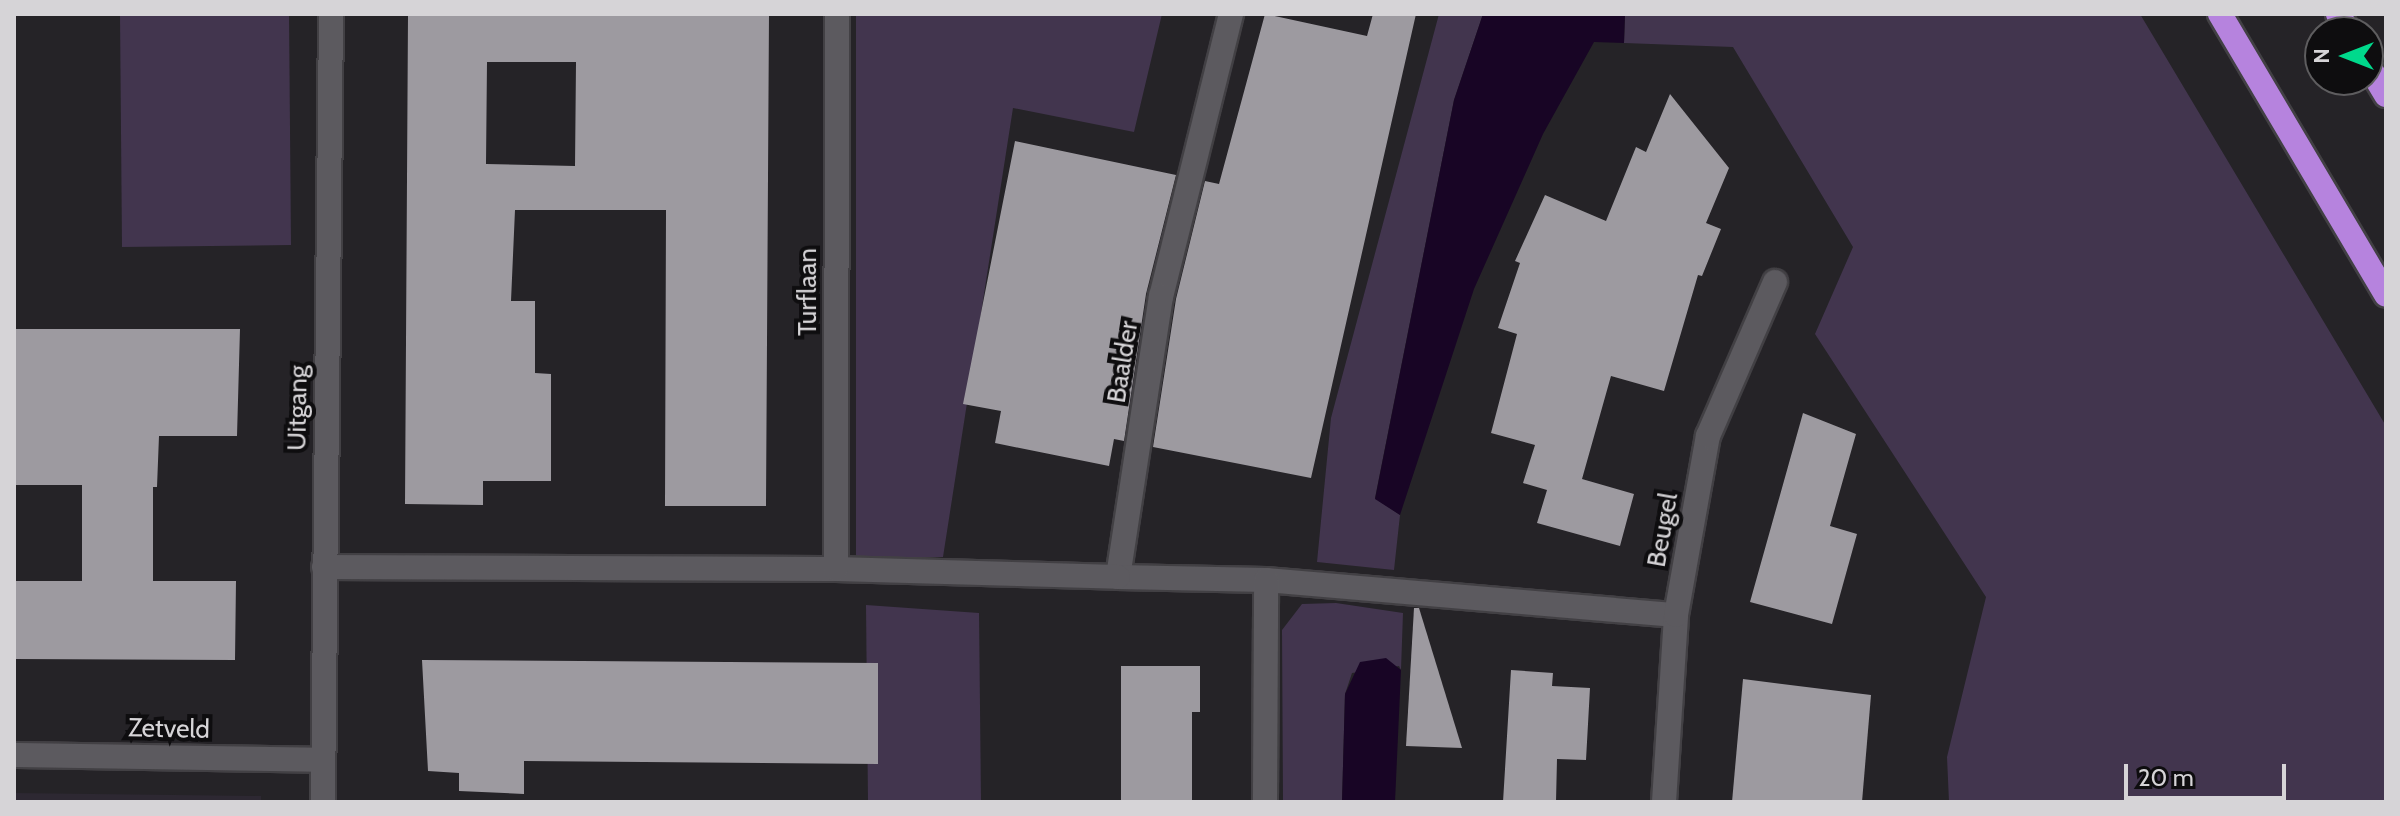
<!DOCTYPE html>
<html>
<head>
<meta charset="utf-8">
<style>
  body { margin:0 }
  #map { position:relative; width:2400px; height:816px; overflow:hidden; background:#252327; font-family:Cabin,sans-serif }
  div>[style] { position:absolute }
  .built>* { inset:0; background:#2d2832 }
  .green>* { inset:0; background:#42354e }
  .water>* { inset:0; background:#180525 }
  .building>* { inset:0; background:#9d9aa0 }
  .roads { filter:drop-shadow(2px 0 #424044) drop-shadow(-2px 0 #424044) drop-shadow(0 2px #424044) drop-shadow(0 -2px #424044) }
  .minor>* { height:24px; margin:-12px; padding:0 12px; transform-origin:12px; border-radius:12px; background:#5c5a5f }
  .highway>* { height:24px; margin:-12px; padding:0 12px; transform-origin:12px; border-radius:12px; background:#b683de }
  span { translate:-50% -50%; white-space:nowrap; text-align:center; line-height:1.15; -webkit-text-stroke:8px #0e0d0f; paint-order:stroke }
  .street-label { font-size:26px; color:#d6d4d7 }
  .frame { position:absolute; inset:0; border:16px solid #d6d4d7; pointer-events:none }
  .north { position:absolute; left:2304px; top:16px; width:80px; height:80px; box-sizing:border-box; background:#0e0d0f; border:2px solid #5e5d5f; border-radius:50%; rotate:270deg; font-size:22px; font-weight:700; line-height:32px; text-align:center; color:#d6d4d7 }
  .north::after { content:''; display:block; margin:auto; width:28px; height:36px; background:#00d98c; clip-path:polygon(50% 0,100% 100%,50% 72%,0 100%) }
  .scale { position:absolute; left:2124px; top:764px; width:162px; height:36px; box-sizing:border-box; border:4px solid #d6d4d7; border-top:0; padding-left:10px; font-size:24px; line-height:28px; white-space:nowrap; color:#d6d4d7; -webkit-text-stroke:6px #0e0d0f; paint-order:stroke }
</style>
</head>
<body>
<div id="map">
  <div class="built">
    <div style="clip-path:polygon(14px 793px,261px 796px,261px 802px,14px 802px)"></div>
  </div>
  <div class="green">
    <div style="clip-path:polygon(120px 14px,289px 14px,291px 245px,122px 247px)"></div>
    <div style="clip-path:polygon(856px 14px,1162px 14px,1134px 132px,1013px 108px,943px 557px,856px 557px)"></div>
    <div style="clip-path:polygon(1439px 14px,1483px 14px,1454px 100px,1375px 498px,1400px 515px,1394px 570px,1317px 562px,1331px 418px)"></div>
    <div style="clip-path:polygon(1625px 14px,2140px 14px,2386px 426px,2386px 802px,1949px 802px,1947px 757px,1986px 597px,1815px 334px,1853px 247px,1733px 47px,1624px 43px)"></div>
    <div style="clip-path:polygon(1336px 603px,1403px 613px,1401px 670px,1399px 666px,1352px 673px,1345px 694px,1342px 802px,1283px 802px,1282px 630px,1302px 604px)"></div>
    <div style="clip-path:polygon(866px 605px,979px 613px,981px 802px,868px 802px)"></div>
  </div>
  <div class="water">
    <div style="clip-path:polygon(1483px 14px,1625px 14px,1624px 43px,1594px 42px,1543px 134px,1474px 289px,1400px 515px,1375px 499px,1454px 100px)"></div>
    <div style="clip-path:polygon(1386px 658px,1401px 670px,1395px 802px,1342px 802px,1345px 694px,1360px 662px)"></div>
  </div>
  <div class="building">
    <div style="clip-path:polygon(evenodd,408px 14px,769px 14px,766px 506px,665px 506px,666px 210px,515px 210px,511px 301px,535px 301px,535px 373px,551px 374px,551px 481px,483px 481px,483px 505px,405px 504px,408px 14px,487px 62px,576px 62px,575px 166px,486px 164px,487px 62px)"></div>
    <div style="clip-path:polygon(1265px 14px,1367px 36px,1373px 14px,1416px 14px,1311px 478px,1153px 447px,1176px 299px,1205px 181px,1219px 184px)"></div>
    <div style="clip-path:polygon(1670px 94px,1729px 168px,1706px 223px,1721px 229px,1702px 276px,1698px 275px,1664px 391px,1611px 376px,1582px 479px,1634px 494px,1620px 546px,1537px 523px,1547px 490px,1523px 483px,1535px 445px,1491px 433px,1517px 334px,1498px 328px,1520px 263px,1515px 261px,1545px 195px,1606px 221px,1636px 147px,1646px 152px)"></div>
    <div style="clip-path:polygon(1015px 141px,1176px 175px,1146px 294px,1124px 441px,1114px 439px,1109px 466px,995px 443px,1001px 411px,963px 404px)"></div>
    <div style="clip-path:polygon(14px 329px,240px 329px,237px 436px,159px 436px,157px 487px,153px 487px,153px 581px,236px 581px,235px 660px,14px 659px,14px 581px,82px 581px,82px 485px,14px 485px)"></div>
    <div style="clip-path:polygon(1803px 413px,1856px 434px,1830px 526px,1857px 534px,1832px 624px,1750px 602px)"></div>
    <div style="clip-path:polygon(1414px 608px,1419px 608px,1462px 748px,1406px 746px)"></div>
    <div style="clip-path:polygon(422px 660px,878px 663px,878px 764px,524px 761px,524px 794px,459px 791px,459px 773px,428px 771px)"></div>
    <div style="clip-path:polygon(1121px 666px,1200px 666px,1200px 712px,1192px 712px,1192px 802px,1121px 802px)"></div>
    <div style="clip-path:polygon(1511px 670px,1553px 673px,1552px 686px,1590px 688px,1586px 760px,1557px 759px,1556px 802px,1503px 802px)"></div>
    <div style="clip-path:polygon(1743px 679px,1871px 695px,1862px 802px,1732px 802px)"></div>
  </div>
  <div class="roads">
    <div class="minor">
      <div style="left:1231px;top:14px;width:291px;rotate:103.9deg"></div>
      <div style="left:1161px;top:296px;width:284px;rotate:98.7deg"></div>
      <div style="left:1118px;top:577px;width:148px;rotate:1.2deg"></div>
      <div style="left:1266px;top:580px;width:411px;rotate:4.9deg"></div>
      <div style="left:324px;top:567px;width:512px;rotate:0.22deg"></div>
      <div style="left:836px;top:569px;width:282px;rotate:1.6deg"></div>
      <div style="left:836px;top:569px;width:555px;rotate:-89.9deg"></div>
      <div style="left:14px;top:755px;width:308px;rotate:0.9deg"></div>
      <div style="left:323px;top:802px;width:788px;rotate:-89.42deg"></div>
      <div style="left:1265px;top:802px;width:222px;rotate:-89.7deg"></div>
      <div style="left:1664px;top:802px;width:187px;rotate:-86.3deg"></div>
      <div style="left:1676px;top:615px;width:182px;rotate:-79.9deg"></div>
      <div style="left:1708px;top:436px;width:168px;rotate:-66.5deg"></div>
    </div>
    <div class="highway">
      <div style="left:2220px;top:14px;width:326px;rotate:59.4deg"></div>
      <div style="left:2338px;top:14px;width:21px;rotate:59deg"></div>
      <div style="left:2368px;top:65px;width:35px;rotate:59deg"></div>
    </div>
  </div>
  <div class="street-label">
    <span style="left:808px;top:292px;rotate:-90deg">Turflaan</span>
    <span style="left:1123px;top:362px;rotate:-81deg">Baalder</span>
    <span style="left:298px;top:408px;rotate:-89deg">Uitgang</span>
    <span style="left:1663px;top:530px;rotate:-80deg">Beugel</span>
    <span style="left:169px;top:729px;rotate:1deg">Zetveld</span>
  </div>
  <div class="frame"></div>
  <div class="north">N</div>
  <div class="scale">20 m</div>
</div>
</body>
</html>
